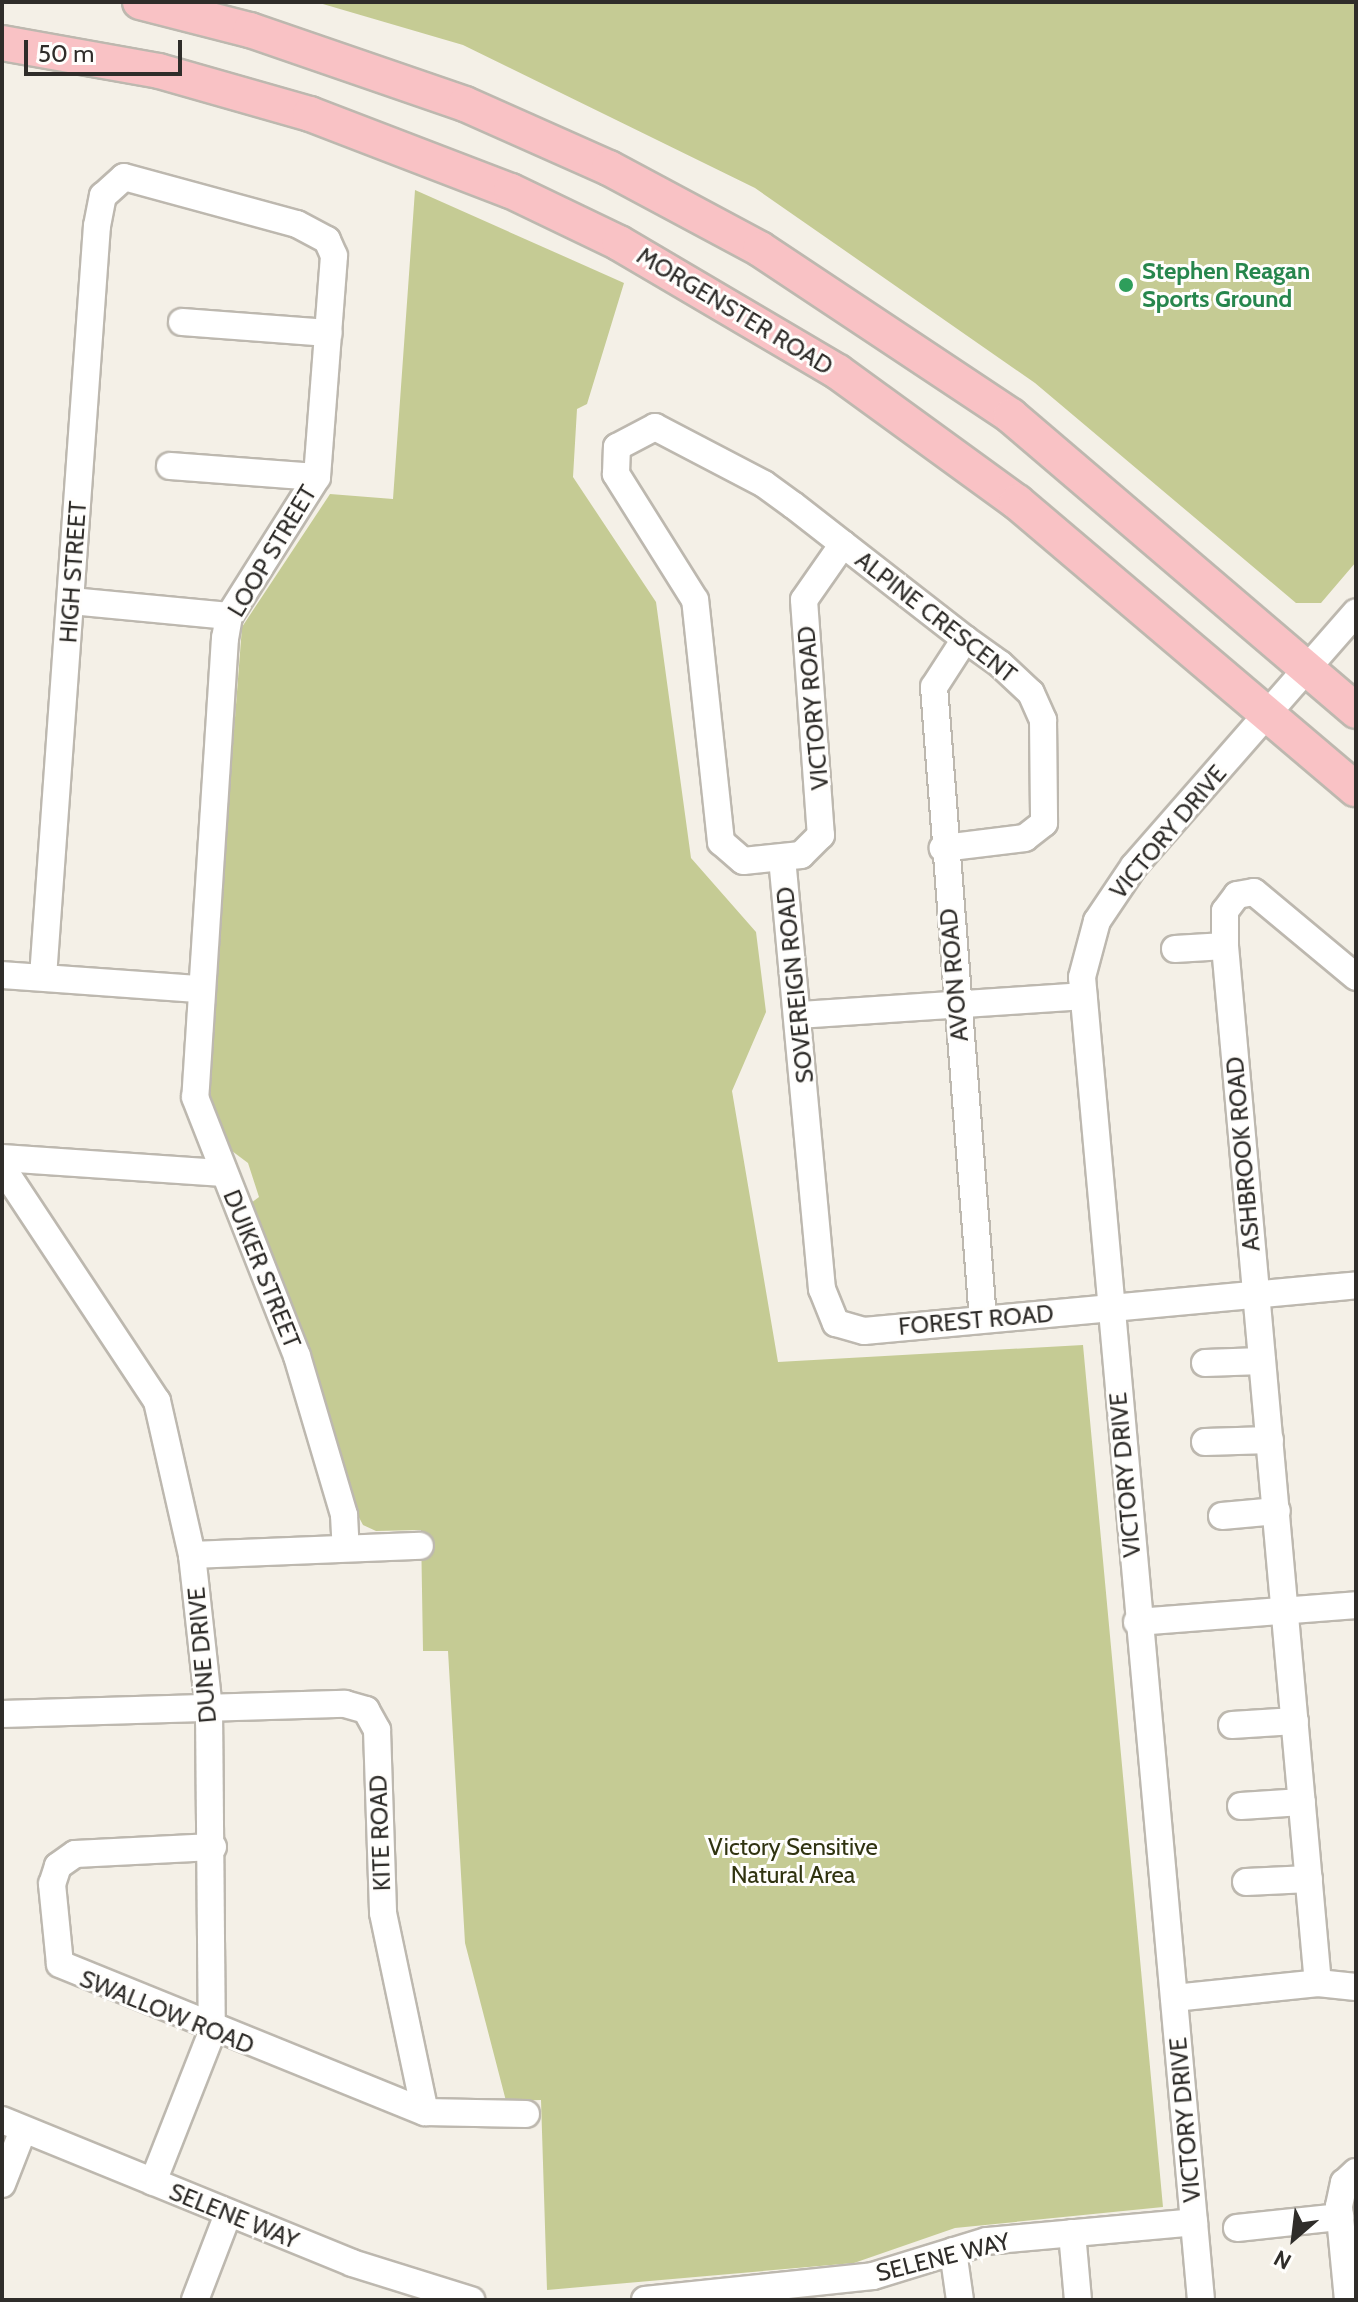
<!DOCTYPE html>
<html>
<head>
<meta charset="utf-8">
<style>
  body { margin:0 }
  #map { position:relative; width:1358px; height:2302px; overflow:hidden; background:#f4f0e7; font-family:Cabin,sans-serif }
  div>[style] { position:absolute }
  .green>* { inset:0; background:#c5cb94 }
  .roads { filter:drop-shadow(2px 0 #bdb8af) drop-shadow(-2px 0 #bdb8af) drop-shadow(0 2px #bdb8af) drop-shadow(0 -2px #bdb8af) }
  .minor>* { height:26px; margin:-13px; padding:0 13px; transform-origin:13px; border-radius:13px; background:#fff }
  .major>* { height:34px; margin:-17px; padding:0 17px; transform-origin:17px; border-radius:17px; background:#f9c2c5 }
  .dots>* { width:22px; height:22px; translate:-50% -50%; box-sizing:border-box; border:4px solid #fffefc; border-radius:50% }
  span { translate:-50% -50%; white-space:nowrap; text-align:center; line-height:1.15; -webkit-text-stroke:6px #fffefc; paint-order:stroke }
  .leisure-label { font-size:24px; color:#27864d; font-weight:700 }
  .left { translate:0 -50%; text-align:left }
  .street-label { font-size:24px; color:#2f2d2a }
  .park-label { font-size:24px; color:#303310 }
  .frame { position:absolute; inset:0; border:4px solid #2f2d2a; pointer-events:none }
  .north { position:absolute; left:1254px; top:2198px; width:80px; height:80px; -webkit-text-stroke:6px #fffefc; paint-order:stroke; rotate:208deg; font-size:22px; font-weight:700; line-height:32px; text-align:center; color:#2f2d2a }
  .north::after { content:''; display:block; margin:auto; width:28px; height:36px; background:#2f2d2a; clip-path:polygon(50% 0,100% 100%,50% 72%,0 100%) }
  .scale { position:absolute; left:24px; top:40px; width:158px; height:36px; box-sizing:border-box; border:4px solid #2f2d2a; border-top:0; padding-left:10px; font-size:24px; line-height:28px; white-space:nowrap; color:#2f2d2a; -webkit-text-stroke:6px #fffefc; paint-order:stroke }
</style>
</head>
<body>
<div id="map">
  <div class="green">
    <div style="clip-path:polygon(316px 2px,1356px 2px,1356px 562px,1321px 603px,1296px 603px,1035px 383px,755px 188px,463px 45px)"></div>
    <div style="clip-path:polygon(415px 190px,624px 283px,587px 404px,577px 409px,573px 477px,656px 602px,691px 858px,756px 932px,766px 1012px,732px 1091px,778px 1362px,1083px 1345px,1163px 2207px,955px 2228px,854px 2263px,547px 2290px,541px 2100px,506px 2101px,465px 1943px,448px 1651px,423px 1651px,421px 1530px,376px 1531px,363px 1525px,354px 1508px,313px 1361px,251px 1203px,259px 1197px,248px 1163px,228px 1148px,206px 1094px,242px 627px,330px 494px,393px 499px)"></div>
  </div>
  <div class="roads">
    <div class="minor">
      <div style="left:182px;top:322px;width:147px;rotate:4.3deg"></div>
      <div style="left:170px;top:466px;width:147px;rotate:4.3deg"></div>
      <div style="left:843px;top:544px;width:68px;rotate:124.9deg"></div>
      <div style="left:804px;top:600px;width:236px;rotate:85.9deg"></div>
      <div style="left:821px;top:835px;width:28px;rotate:135deg"></div>
      <div style="left:801px;top:855px;width:58px;rotate:174.1deg"></div>
      <div style="left:743px;top:861px;width:29px;rotate:-139deg"></div>
      <div style="left:721px;top:842px;width:243px;rotate:-96.1deg"></div>
      <div style="left:695px;top:600px;width:149px;rotate:-122.1deg"></div>
      <div style="left:616px;top:474px;width:27px;rotate:-88deg"></div>
      <div style="left:617px;top:447px;width:43px;rotate:-27.8deg"></div>
      <div style="left:655px;top:427px;width:123px;rotate:27.6deg"></div>
      <div style="left:764px;top:484px;width:36px;rotate:36deg"></div>
      <div style="left:793px;top:505px;width:63px;rotate:38deg"></div>
      <div style="left:843px;top:544px;width:155px;rotate:37.9deg"></div>
      <div style="left:965px;top:639px;width:43px;rotate:35.5deg"></div>
      <div style="left:1000px;top:664px;width:42px;rotate:43.1deg"></div>
      <div style="left:1031px;top:693px;width:30px;rotate:66deg"></div>
      <div style="left:1043px;top:720px;width:103px;rotate:89.4deg"></div>
      <div style="left:1044px;top:823px;width:24px;rotate:142deg"></div>
      <div style="left:1025px;top:838px;width:83px;rotate:173deg"></div>
      <div style="left:71px;top:601px;width:159px;rotate:5.4deg"></div>
      <div style="left:965px;top:639px;width:57px;rotate:122.9deg"></div>
      <div style="left:934px;top:687px;width:634px;rotate:85.57deg"></div>
      <div style="left:782px;top:858px;width:433px;rotate:84.7deg"></div>
      <div style="left:822px;top:1289px;width:37px;rotate:68deg"></div>
      <div style="left:836px;top:1323px;width:29px;rotate:16deg"></div>
      <div style="left:864px;top:1331px;width:494px;rotate:-5.3deg"></div>
      <div style="left:1225px;top:946px;width:1041px;rotate:84.88deg"></div>
      <div style="left:1175px;top:949px;width:50px;rotate:-3.4deg"></div>
      <div style="left:1225px;top:946px;width:35px;rotate:-90deg"></div>
      <div style="left:1225px;top:911px;width:20px;rotate:-53deg"></div>
      <div style="left:1237px;top:895px;width:17px;rotate:-10deg"></div>
      <div style="left:1254px;top:892px;width:133px;rotate:39.8deg"></div>
      <div style="left:2px;top:975px;width:197px;rotate:4.1deg"></div>
      <div style="left:43px;top:977px;width:753px;rotate:-85.89deg"></div>
      <div style="left:97px;top:226px;width:31px;rotate:-79deg"></div>
      <div style="left:103px;top:196px;width:28px;rotate:-42deg"></div>
      <div style="left:124px;top:177px;width:179px;rotate:15.2deg"></div>
      <div style="left:297px;top:224px;width:34px;rotate:28deg"></div>
      <div style="left:327px;top:240px;width:17px;rotate:66deg"></div>
      <div style="left:334px;top:256px;width:222px;rotate:94.4deg"></div>
      <div style="left:317px;top:477px;width:165px;rotate:122.3deg"></div>
      <div style="left:229px;top:616px;width:22px;rotate:100deg"></div>
      <div style="left:225px;top:638px;width:460px;rotate:93.7deg"></div>
      <div style="left:195px;top:1097px;width:278px;rotate:68.5deg"></div>
      <div style="left:297px;top:1356px;width:166px;rotate:73.5deg"></div>
      <div style="left:344px;top:1515px;width:33px;rotate:87deg"></div>
      <div style="left:799px;top:1015px;width:285px;rotate:-3.8deg"></div>
      <div style="left:2px;top:1158px;width:222px;rotate:3.9deg"></div>
      <div style="left:2px;top:1167px;width:281px;rotate:56.5deg"></div>
      <div style="left:157px;top:1401px;width:158px;rotate:77.2deg"></div>
      <div style="left:192px;top:1555px;width:155px;rotate:83.7deg"></div>
      <div style="left:209px;top:1709px;width:323px;rotate:89.5deg"></div>
      <div style="left:212px;top:2032px;width:161px;rotate:111.5deg"></div>
      <div style="left:1205px;top:1363px;width:57px;rotate:-2deg"></div>
      <div style="left:1205px;top:1442px;width:65px;rotate:-1.8deg"></div>
      <div style="left:1222px;top:1516px;width:55px;rotate:-5.2deg"></div>
      <div style="left:192px;top:1555px;width:228px;rotate:-2.3deg"></div>
      <div style="left:1137px;top:1622px;width:220px;rotate:-4.4deg"></div>
      <div style="left:2px;top:1714px;width:343px;rotate:-1.7deg"></div>
      <div style="left:345px;top:1704px;width:22px;rotate:16deg"></div>
      <div style="left:366px;top:1710px;width:23px;rotate:61deg"></div>
      <div style="left:377px;top:1730px;width:183px;rotate:88.1deg"></div>
      <div style="left:383px;top:1913px;width:203px;rotate:78.1deg"></div>
      <div style="left:1232px;top:1725px;width:63px;rotate:-3.6deg"></div>
      <div style="left:1241px;top:1806px;width:61px;rotate:-3.8deg"></div>
      <div style="left:213px;top:1847px;width:138px;rotate:177.1deg"></div>
      <div style="left:75px;top:1854px;width:21px;rotate:145deg"></div>
      <div style="left:58px;top:1866px;width:19px;rotate:108deg"></div>
      <div style="left:52px;top:1884px;width:80px;rotate:84.3deg"></div>
      <div style="left:60px;top:1964px;width:394px;rotate:22.1deg"></div>
      <div style="left:425px;top:2112px;width:101px;rotate:1.1deg"></div>
      <div style="left:1246px;top:1882px;width:63px;rotate:-2.7deg"></div>
      <div style="left:1174px;top:1998px;width:145px;rotate:-5.9deg"></div>
      <div style="left:1318px;top:1983px;width:38px;rotate:6deg"></div>
      <div style="left:2px;top:2120px;width:378px;rotate:22.2deg"></div>
      <div style="left:352px;top:2263px;width:125px;rotate:17.3deg"></div>
      <div style="left:2px;top:2184px;width:58px;rotate:-68.7deg"></div>
      <div style="left:1237px;top:2228px;width:104px;rotate:-6.1deg"></div>
      <div style="left:1072px;top:2233px;width:67px;rotate:84.9deg"></div>
      <div style="left:953px;top:2251px;width:49px;rotate:81.9deg"></div>
      <div style="left:195px;top:2300px;width:92px;rotate:-69deg"></div>
      <div style="left:645px;top:2300px;width:229px;rotate:-6deg"></div>
      <div style="left:873px;top:2276px;width:119px;rotate:-17.1deg"></div>
      <div style="left:987px;top:2241px;width:208px;rotate:-5.2deg"></div>
      <div style="left:1201px;top:2300px;width:1328px;rotate:-95.14deg"></div>
      <div style="left:1082px;top:977px;width:58px;rotate:-75deg"></div>
      <div style="left:1097px;top:921px;width:66px;rotate:-56.1deg"></div>
      <div style="left:1134px;top:866px;width:337px;rotate:-48.8deg"></div>
      <div style="left:1348px;top:2300px;width:94px;rotate:-95.5deg"></div>
      <div style="left:1339px;top:2206px;width:24px;rotate:-78deg"></div>
      <div style="left:1344px;top:2183px;width:16px;rotate:-43deg"></div>
    </div>
    <div class="major">
      <div style="left:140px;top:2px;width:114px;rotate:14.3deg"></div>
      <div style="left:250px;top:30px;width:227px;rotate:19deg"></div>
      <div style="left:465px;top:104px;width:158px;rotate:24deg"></div>
      <div style="left:609px;top:168px;width:171px;rotate:28.2deg"></div>
      <div style="left:760px;top:249px;width:301px;rotate:33.6deg"></div>
      <div style="left:1011px;top:416px;width:454px;rotate:40.5deg"></div>
      <div style="left:2px;top:43px;width:159px;rotate:10.1deg"></div>
      <div style="left:159px;top:71px;width:157px;rotate:15.9deg"></div>
      <div style="left:310px;top:114px;width:215px;rotate:21deg"></div>
      <div style="left:511px;top:191px;width:120px;rotate:25.7deg"></div>
      <div style="left:619px;top:243px;width:254px;rotate:30.5deg"></div>
      <div style="left:838px;top:372px;width:221px;rotate:36deg"></div>
      <div style="left:1017px;top:502px;width:444px;rotate:40.3deg"></div>
    </div>
  </div>
  <div class="dots">
    <div style="left:1126px;top:285px;background:#2e9e5b"></div>
  </div>
  <div class="leisure-label">
    <span class="left" style="left:1142px;top:285px">Stephen Reagan<br>Sports Ground</span>
  </div>
  <div class="street-label">
    <span style="left:735px;top:311px;rotate:31deg">MORGENSTER ROAD</span>
    <span style="left:272px;top:551px;rotate:-59deg">LOOP STREET</span>
    <span style="left:73px;top:572px;rotate:-86deg">HIGH STREET</span>
    <span style="left:936px;top:617px;rotate:38deg">ALPINE CRESCENT</span>
    <span style="left:813px;top:708px;rotate:-95deg">VICTORY ROAD</span>
    <span style="left:1168px;top:832px;rotate:-50deg">VICTORY DRIVE</span>
    <span style="left:954px;top:975px;rotate:-95deg">AVON ROAD</span>
    <span style="left:795px;top:985px;rotate:-96deg">SOVEREIGN ROAD</span>
    <span style="left:1243px;top:1154px;rotate:-95deg">ASHBROOK ROAD</span>
    <span style="left:262px;top:1269px;rotate:68deg">DUIKER STREET</span>
    <span style="left:976px;top:1320px;rotate:-5deg">FOREST ROAD</span>
    <span style="left:1125px;top:1475px;rotate:-95deg">VICTORY DRIVE</span>
    <span style="left:202px;top:1655px;rotate:-95deg">DUNE DRIVE</span>
    <span style="left:380px;top:1833px;rotate:-92deg">KITE ROAD</span>
    <span style="left:167px;top:2012px;rotate:22deg">SWALLOW ROAD</span>
    <span style="left:1185px;top:2120px;rotate:-95deg">VICTORY DRIVE</span>
    <span style="left:234px;top:2216px;rotate:22deg">SELENE WAY</span>
    <span style="left:943px;top:2257px;rotate:-14deg">SELENE WAY</span>
  </div>
  <div class="park-label">
    <span style="left:793px;top:1861px">Victory Sensitive<br>Natural Area</span>
  </div>
  <div class="frame"></div>
  <div class="north">N</div>
  <div class="scale">50 m</div>
</div>
</body>
</html>
